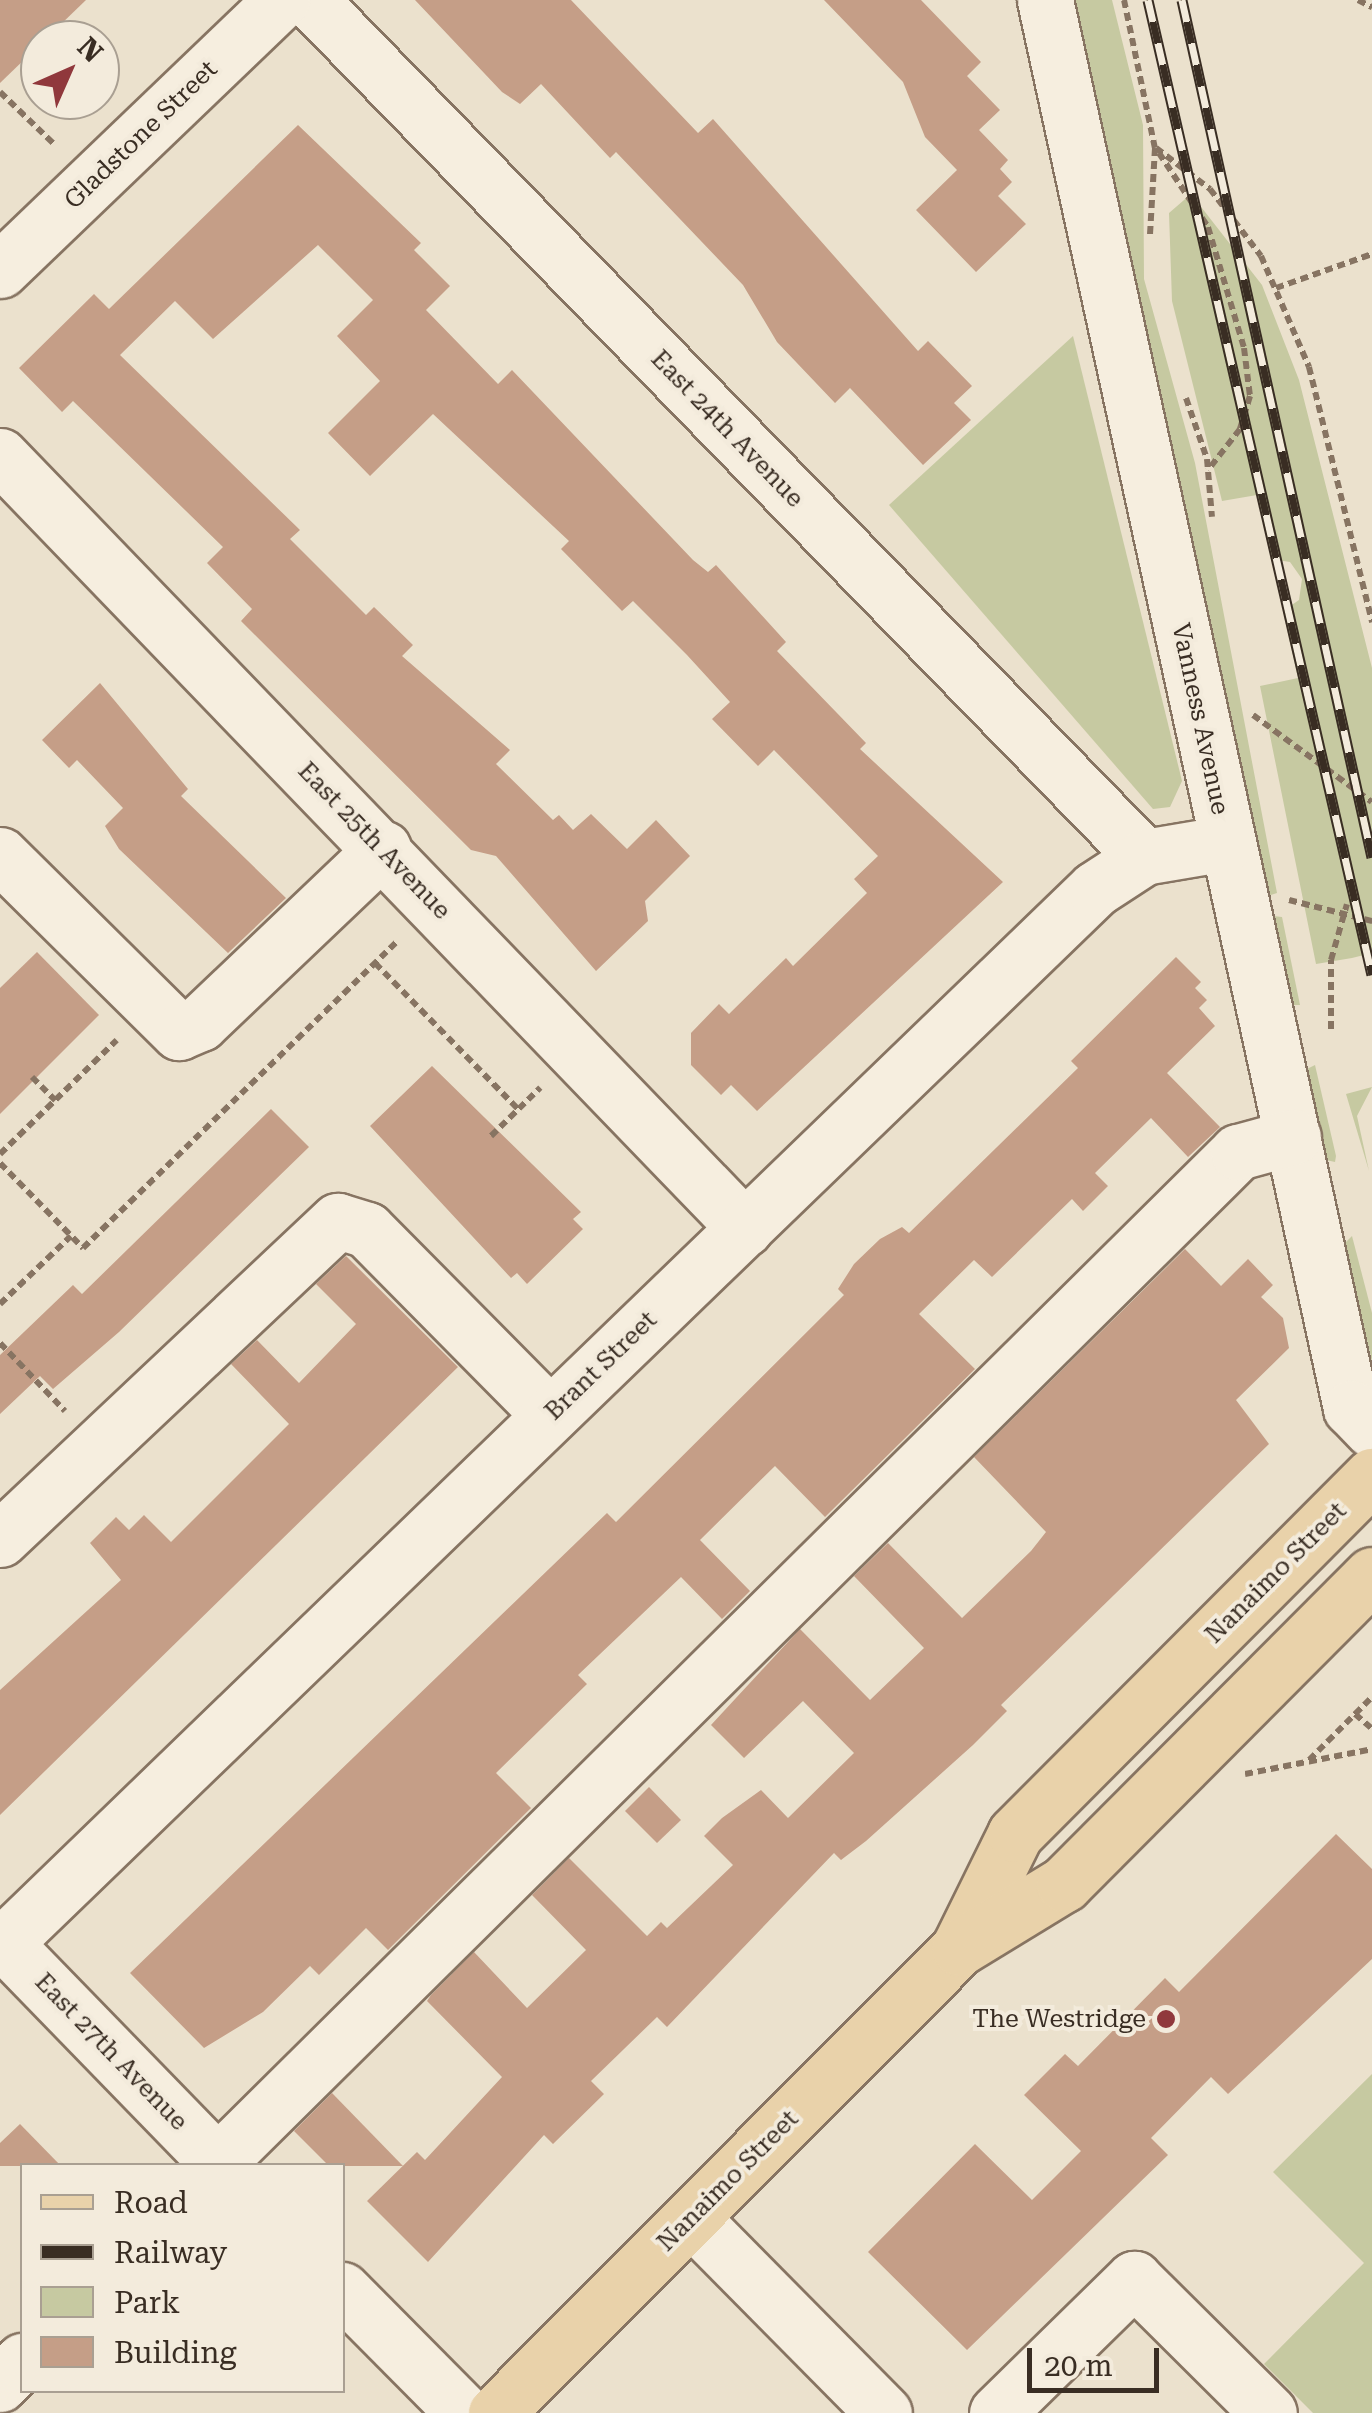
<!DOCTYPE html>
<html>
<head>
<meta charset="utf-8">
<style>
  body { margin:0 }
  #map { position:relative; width:1372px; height:2413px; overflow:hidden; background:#ebe1cd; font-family:"Roboto Serif",serif }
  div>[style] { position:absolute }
  .green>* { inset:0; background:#c6c9a1 }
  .building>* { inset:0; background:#c59e87 }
  .path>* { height:6px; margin-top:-3px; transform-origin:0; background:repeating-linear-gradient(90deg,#877462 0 8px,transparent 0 13px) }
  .roads { filter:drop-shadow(2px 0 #877462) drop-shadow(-2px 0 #877462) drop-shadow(0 2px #877462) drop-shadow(0 -2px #877462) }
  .minor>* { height:55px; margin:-27.5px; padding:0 27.5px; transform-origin:27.5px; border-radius:27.5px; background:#f6eedf }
  .major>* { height:55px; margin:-27.5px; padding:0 27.5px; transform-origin:27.5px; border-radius:27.5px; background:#e9d2aa }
  .rail>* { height:11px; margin-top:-5.5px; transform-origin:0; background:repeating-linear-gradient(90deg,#f3ebdc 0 22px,#392d23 0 44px); box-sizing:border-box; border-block:2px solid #392d23 }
  .dots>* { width:28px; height:28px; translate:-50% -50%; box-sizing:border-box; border:5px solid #f3ebdc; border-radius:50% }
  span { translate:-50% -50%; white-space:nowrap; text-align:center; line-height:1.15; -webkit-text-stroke:8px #f3ebdc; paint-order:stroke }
  .street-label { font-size:25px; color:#392d23 }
  .poi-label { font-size:25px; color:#392d23 }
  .right { translate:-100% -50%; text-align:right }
  .legend { position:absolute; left:20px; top:2163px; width:325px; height:230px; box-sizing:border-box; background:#f3ebdc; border:2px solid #a99f92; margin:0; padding:12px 18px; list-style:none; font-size:30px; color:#392d23 }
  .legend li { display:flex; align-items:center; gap:20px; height:50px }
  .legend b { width:50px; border:2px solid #a99f92 }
  .north { position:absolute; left:20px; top:20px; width:100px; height:100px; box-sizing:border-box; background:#f3ebdc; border:2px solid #a99f92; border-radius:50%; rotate:45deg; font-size:28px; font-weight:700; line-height:40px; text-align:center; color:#392d23 }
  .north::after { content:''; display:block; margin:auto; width:35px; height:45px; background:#90383c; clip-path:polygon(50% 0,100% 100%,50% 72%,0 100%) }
  .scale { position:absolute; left:1027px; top:2348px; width:132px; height:45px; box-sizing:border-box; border:5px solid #392d23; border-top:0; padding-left:12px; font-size:30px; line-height:35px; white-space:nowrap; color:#392d23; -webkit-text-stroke:8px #f3ebdc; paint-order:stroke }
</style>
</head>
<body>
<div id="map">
  <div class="green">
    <div style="clip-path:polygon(1074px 0,1112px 0,1143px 125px,1144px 279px,1195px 463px,1277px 893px,1268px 896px)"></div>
    <div style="clip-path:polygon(1191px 194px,1262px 285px,1299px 380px,1372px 668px,1372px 953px,1352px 958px,1316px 964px,1260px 686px,1298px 678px,1283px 611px,1299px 600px,1302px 579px,1290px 562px,1271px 559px,1257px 495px,1222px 501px,1172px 301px,1169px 213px)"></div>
    <div style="clip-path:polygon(1073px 336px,1182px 781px,1170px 807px,1153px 809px,889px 505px)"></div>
    <div style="clip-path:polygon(1273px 916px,1282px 917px,1300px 1005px,1292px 1005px)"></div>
    <div style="clip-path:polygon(1315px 1065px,1336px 1156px,1335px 1162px,1326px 1160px,1307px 1069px)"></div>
    <div style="clip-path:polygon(1372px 1087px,1357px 1116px,1369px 1171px,1346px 1094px)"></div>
    <div style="clip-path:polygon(1352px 1236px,1372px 1313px,1372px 1362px,1345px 1243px)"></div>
    <div style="clip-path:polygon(1372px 2074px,1372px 2413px,1313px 2413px,1264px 2364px,1364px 2263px,1273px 2172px)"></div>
  </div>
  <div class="building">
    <div style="clip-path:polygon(0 0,86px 0,0 83px)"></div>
    <div style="clip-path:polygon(415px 0,571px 0,698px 133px,713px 119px,918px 351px,928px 341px,972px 386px,954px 403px,971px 420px,923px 465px,850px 388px,835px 403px,777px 342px,743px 285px,616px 152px,610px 158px,541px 84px,520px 104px,502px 92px)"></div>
    <div style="clip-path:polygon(824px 0,921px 0,981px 62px,967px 76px,1000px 110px,979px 130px,1008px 160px,1000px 169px,1012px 182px,998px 196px,1026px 224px,976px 272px,916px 210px,957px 170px,925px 137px,903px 82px)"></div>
    <div style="clip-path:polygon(298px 125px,421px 243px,414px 250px,450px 286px,426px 310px,498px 384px,512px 370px,693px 560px,708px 572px,716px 565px,786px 642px,777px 651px,866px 743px,860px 749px,1003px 882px,757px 1111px,731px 1085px,721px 1095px,691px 1065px,691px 1033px,719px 1004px,729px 1014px,786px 958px,793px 966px,867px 893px,854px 879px,878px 856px,774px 750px,758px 766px,712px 719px,730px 702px,687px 655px,633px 601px,622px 611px,561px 549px,569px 541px,433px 414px,370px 476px,328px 433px,380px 381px,337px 336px,373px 300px,318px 245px,213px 339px,175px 301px,120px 355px,300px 530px,290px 539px,366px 615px,374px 607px,413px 645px,402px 656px,510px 750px,496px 764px,553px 820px,559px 815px,573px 830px,591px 814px,627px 849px,656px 820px,690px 856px,645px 901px,648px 921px,596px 971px,496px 856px,471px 850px,241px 621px,252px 609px,207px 563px,223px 547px,73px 401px,62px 412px,19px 368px,94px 294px,109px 309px)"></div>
    <div style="clip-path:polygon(100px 683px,188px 789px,181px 796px,286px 898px,228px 953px,119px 849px,105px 826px,123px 808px,77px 760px,69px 768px,42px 740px)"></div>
    <div style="clip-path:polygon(37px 952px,99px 1015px,0 1114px,0 988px)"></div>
    <div style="clip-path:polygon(1176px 957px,1201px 982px,1195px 988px,1207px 1000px,1199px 1008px,1215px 1026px,1167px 1073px,1220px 1127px,1188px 1157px,1151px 1118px,1095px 1173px,1108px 1186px,1083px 1211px,1072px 1199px,992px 1277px,974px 1260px,919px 1314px,975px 1369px,825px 1517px,775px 1466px,700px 1540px,750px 1591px,722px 1619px,681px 1577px,578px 1675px,587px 1684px,496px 1773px,531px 1808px,388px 1950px,366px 1928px,319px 1975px,310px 1966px,263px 2012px,204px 2048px,130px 1973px,607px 1513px,616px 1522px,844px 1295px,838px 1289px,854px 1264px,880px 1239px,902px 1227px,909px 1233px,1078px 1068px,1071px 1061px)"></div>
    <div style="clip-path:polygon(432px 1066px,581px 1212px,573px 1219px,583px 1229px,527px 1284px,517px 1273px,511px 1278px,370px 1126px)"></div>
    <div style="clip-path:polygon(271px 1109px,309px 1147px,119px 1332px,53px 1389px,40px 1376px,0 1414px,0 1355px,73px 1285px,82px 1294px)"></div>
    <div style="clip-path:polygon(1185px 1249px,1221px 1286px,1248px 1259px,1273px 1285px,1261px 1297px,1283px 1318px,1289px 1348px,1236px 1400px,1269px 1444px,1001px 1705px,1007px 1711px,973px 1745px,866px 1841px,841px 1860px,834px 1853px,667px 2027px,657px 2017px,591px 2081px,604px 2094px,553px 2144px,544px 2135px,428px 2262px,367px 2201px,417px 2152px,425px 2160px,502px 2077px,427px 2001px,431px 1995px,474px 1952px,527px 2008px,586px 1950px,532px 1895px,569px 1858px,647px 1936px,661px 1922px,667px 1928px,733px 1865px,704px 1836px,722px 1818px,761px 1790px,788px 1818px,854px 1753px,803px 1701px,744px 1758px,711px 1725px,800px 1629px,870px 1700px,924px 1648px,854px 1576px,888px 1543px,962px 1618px,1031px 1551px,1046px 1532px,974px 1457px)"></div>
    <div style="clip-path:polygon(346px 1256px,458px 1367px,0 1815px,0 1690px,121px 1580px,90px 1543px,116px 1517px,129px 1530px,144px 1515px,171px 1542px,289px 1424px,231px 1364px,257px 1340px,299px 1383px,356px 1324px,316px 1284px)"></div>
    <div style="clip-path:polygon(649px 1787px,681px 1820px,657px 1843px,625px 1811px)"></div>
    <div style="clip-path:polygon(1336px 1834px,1372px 1869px,1372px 1959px,1228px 2094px,1211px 2077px,1151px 2138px,1168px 2155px,967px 2350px,868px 2252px,975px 2144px,1032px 2200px,1081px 2151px,1024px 2095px,1065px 2054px,1078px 2066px,1165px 1978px,1179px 1992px)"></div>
    <div style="clip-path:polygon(332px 2093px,403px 2166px,329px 2166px,294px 2131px)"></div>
    <div style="clip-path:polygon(20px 2124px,61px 2166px,0 2166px,0 2143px)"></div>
  </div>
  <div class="path">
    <div style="left:1124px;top:0;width:151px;rotate:78.2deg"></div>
    <div style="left:1155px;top:148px;width:87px;rotate:93.3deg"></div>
    <div style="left:1358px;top:0;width:16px;rotate:27deg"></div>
    <div style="left:0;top:92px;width:74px;rotate:43.9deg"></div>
    <div style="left:1156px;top:148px;width:68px;rotate:37.2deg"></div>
    <div style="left:1210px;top:189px;width:84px;rotate:52.7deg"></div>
    <div style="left:1261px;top:256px;width:121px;rotate:66.6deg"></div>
    <div style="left:1309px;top:367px;width:263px;rotate:76.1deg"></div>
    <div style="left:1159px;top:153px;width:89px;rotate:56.5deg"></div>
    <div style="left:1208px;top:227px;width:126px;rotate:73.4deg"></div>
    <div style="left:1244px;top:348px;width:48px;rotate:82.9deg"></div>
    <div style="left:1250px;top:396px;width:34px;rotate:107deg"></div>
    <div style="left:1240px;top:429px;width:52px;rotate:128deg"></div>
    <div style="left:1276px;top:288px;width:102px;rotate:-19.5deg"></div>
    <div style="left:1186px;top:398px;width:65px;rotate:71deg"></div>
    <div style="left:1207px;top:459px;width:58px;rotate:85.1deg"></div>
    <div style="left:1253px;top:715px;width:147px;rotate:36.2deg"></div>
    <div style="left:1289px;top:900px;width:86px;rotate:14.2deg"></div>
    <div style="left:375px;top:963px;width:204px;rotate:45.6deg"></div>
    <div style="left:1331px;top:1029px;width:69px;rotate:-90deg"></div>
    <div style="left:1331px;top:960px;width:58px;rotate:-74.1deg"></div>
    <div style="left:32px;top:1077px;width:33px;rotate:45deg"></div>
    <div style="left:491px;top:1136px;width:69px;rotate:-44.4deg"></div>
    <div style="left:0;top:1154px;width:163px;rotate:-44.3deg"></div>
    <div style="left:0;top:1163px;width:119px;rotate:45.7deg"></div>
    <div style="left:83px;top:1248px;width:440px;rotate:-44.3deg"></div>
    <div style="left:0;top:1304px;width:98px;rotate:-43.8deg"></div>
    <div style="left:0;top:1343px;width:94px;rotate:46.3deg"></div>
    <div style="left:1355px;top:1714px;width:23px;rotate:41deg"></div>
    <div style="left:1309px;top:1760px;width:89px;rotate:-45deg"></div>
    <div style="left:1245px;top:1774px;width:129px;rotate:-11.1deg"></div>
  </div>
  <div class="roads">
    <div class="minor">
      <div style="left:310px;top:0;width:1196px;rotate:45.78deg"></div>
      <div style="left:1045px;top:0;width:1441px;rotate:77.74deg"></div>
      <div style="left:1351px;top:1408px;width:30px;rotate:46deg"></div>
      <div style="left:0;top:270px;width:390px;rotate:-43.8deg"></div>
      <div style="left:0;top:456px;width:1073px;rotate:46.02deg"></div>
      <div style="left:0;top:855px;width:252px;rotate:44.7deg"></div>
      <div style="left:179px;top:1032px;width:23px;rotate:-23deg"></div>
      <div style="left:200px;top:1023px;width:253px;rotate:-43.6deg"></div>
      <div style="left:0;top:1539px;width:464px;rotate:-43.3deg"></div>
      <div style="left:338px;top:1221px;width:30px;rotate:17deg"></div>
      <div style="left:367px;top:1230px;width:260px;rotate:45.3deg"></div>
      <div style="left:0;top:1939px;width:317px;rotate:45.8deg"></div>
      <div style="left:4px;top:1943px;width:1517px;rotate:-44.01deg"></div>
      <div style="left:1095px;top:889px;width:59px;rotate:-33.1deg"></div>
      <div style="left:1144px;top:857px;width:84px;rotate:-9.6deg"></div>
      <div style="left:214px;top:2166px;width:1441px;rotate:-44.72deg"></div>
      <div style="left:1238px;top:1152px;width:57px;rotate:-15.3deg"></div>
      <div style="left:691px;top:2218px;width:274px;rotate:45.3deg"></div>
      <div style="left:342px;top:2290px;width:173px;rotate:45.2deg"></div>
      <div style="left:0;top:2384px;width:32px;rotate:-46deg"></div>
      <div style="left:997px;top:2413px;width:192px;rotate:-44.4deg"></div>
      <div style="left:1134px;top:2279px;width:190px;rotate:44.8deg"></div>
    </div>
    <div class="major">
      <div style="left:959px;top:1948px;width:127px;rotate:-63.8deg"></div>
      <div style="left:1015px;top:1834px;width:506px;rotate:-45.08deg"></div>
      <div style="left:496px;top:2413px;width:656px;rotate:-45.12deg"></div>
      <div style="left:959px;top:1948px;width:123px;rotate:-31.4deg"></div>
      <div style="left:1064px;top:1884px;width:436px;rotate:-45.1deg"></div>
    </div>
  </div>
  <div class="rail">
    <div style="left:1148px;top:0;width:1000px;rotate:77.06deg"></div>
    <div style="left:1182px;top:0;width:878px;rotate:77.5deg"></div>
  </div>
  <div class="dots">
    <div style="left:1166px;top:2019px;background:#90383c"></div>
  </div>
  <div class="street-label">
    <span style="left:141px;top:135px;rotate:-44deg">Gladstone Street</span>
    <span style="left:727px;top:429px;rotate:46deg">East 24th Avenue</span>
    <span style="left:1200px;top:719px;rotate:78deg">Vanness Avenue</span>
    <span style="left:374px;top:841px;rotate:46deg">East 25th Avenue</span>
    <span style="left:601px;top:1366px;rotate:-44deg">Brant Street</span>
    <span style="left:1276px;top:1573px;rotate:-45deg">Nanaimo Street</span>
    <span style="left:111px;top:2052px;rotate:46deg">East 27th Avenue</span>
    <span style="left:728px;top:2181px;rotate:-45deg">Nanaimo Street</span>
  </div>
  <div class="poi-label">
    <span class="right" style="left:1146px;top:2019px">The Westridge</span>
  </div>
  <ul class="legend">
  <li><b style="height:12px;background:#e9d2aa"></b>Road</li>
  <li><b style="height:12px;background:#392d23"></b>Railway</li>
  <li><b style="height:28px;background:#c6c9a1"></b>Park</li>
  <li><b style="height:28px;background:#c59e87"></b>Building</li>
  </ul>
  <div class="north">N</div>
  <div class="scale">20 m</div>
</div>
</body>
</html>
